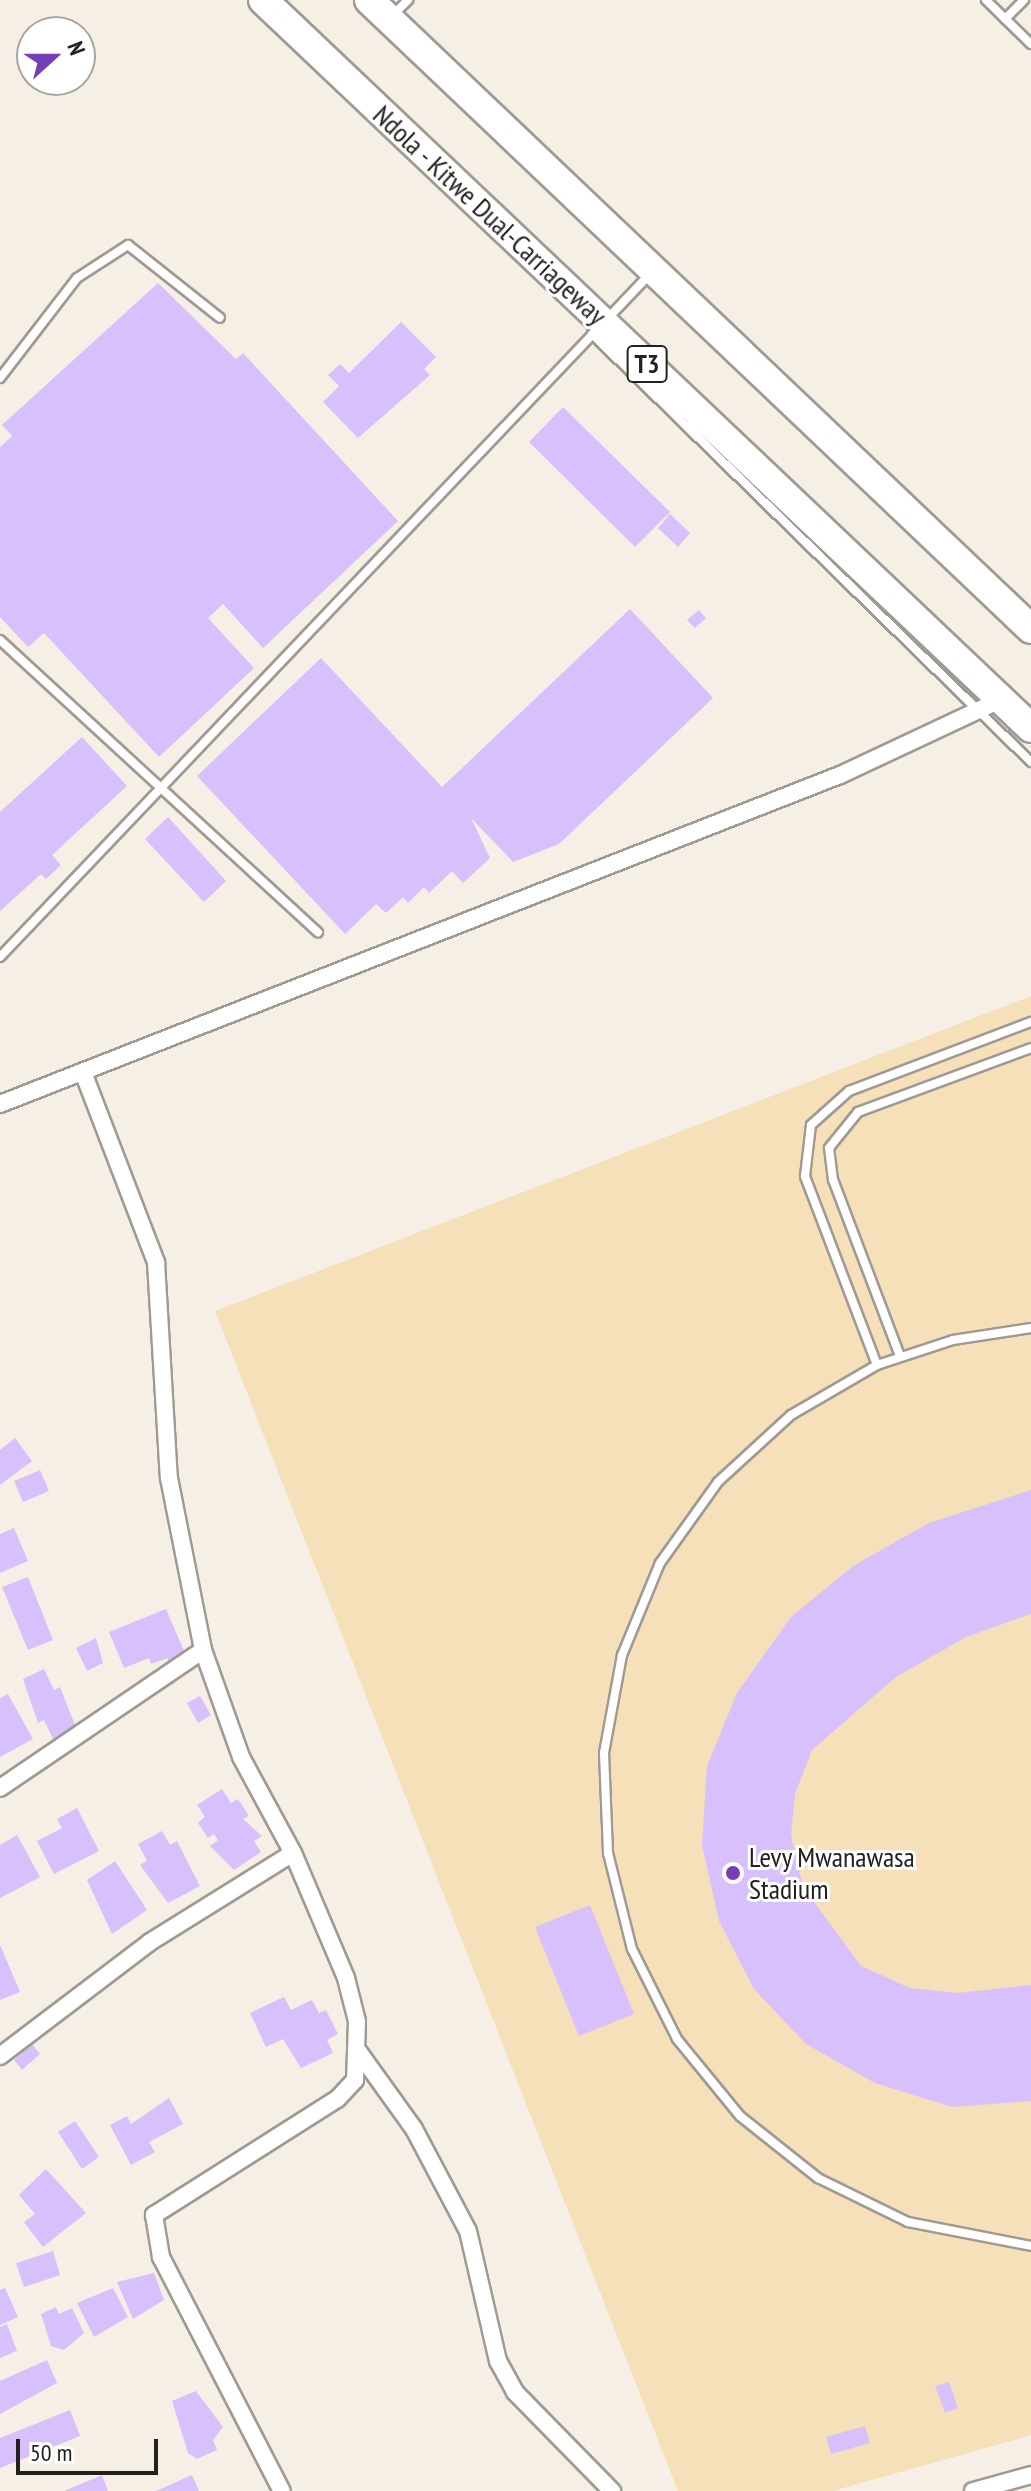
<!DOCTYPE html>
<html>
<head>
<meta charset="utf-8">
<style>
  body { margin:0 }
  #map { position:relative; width:1031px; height:2491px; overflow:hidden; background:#f5efe6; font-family:"PT Sans Narrow",sans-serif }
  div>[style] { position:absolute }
  .green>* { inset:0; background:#f5e0b9 }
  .building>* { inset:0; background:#d7c0fc }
  .roads { filter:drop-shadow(2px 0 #9f9a92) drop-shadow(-2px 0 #9f9a92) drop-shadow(0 2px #9f9a92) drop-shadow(0 -2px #9f9a92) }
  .lane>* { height:8px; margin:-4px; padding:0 4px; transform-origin:4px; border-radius:4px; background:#fff }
  .street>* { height:16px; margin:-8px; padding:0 8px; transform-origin:8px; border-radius:8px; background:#fff }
  .highway>* { height:28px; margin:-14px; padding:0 14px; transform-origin:14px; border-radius:14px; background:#fff }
  .dots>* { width:22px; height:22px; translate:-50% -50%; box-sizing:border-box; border:4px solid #fff; border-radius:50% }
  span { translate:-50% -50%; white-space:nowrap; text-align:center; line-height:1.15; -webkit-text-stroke:6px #fff; paint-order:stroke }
  .shield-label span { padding:2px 6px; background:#fff; border:2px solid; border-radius:6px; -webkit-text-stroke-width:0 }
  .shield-label { font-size:26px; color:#23211e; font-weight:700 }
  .street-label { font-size:28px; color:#23211e }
  .poi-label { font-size:28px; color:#23211e }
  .left { translate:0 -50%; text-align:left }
  .north { position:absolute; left:16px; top:16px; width:80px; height:80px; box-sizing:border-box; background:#fff; border:2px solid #a7a6a5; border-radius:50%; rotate:69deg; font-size:22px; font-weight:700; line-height:32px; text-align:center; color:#23211e }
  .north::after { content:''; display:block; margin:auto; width:28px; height:36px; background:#773fb5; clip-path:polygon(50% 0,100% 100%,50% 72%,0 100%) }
  .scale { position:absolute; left:16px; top:2439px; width:142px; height:36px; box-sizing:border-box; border:4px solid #23211e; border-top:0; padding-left:10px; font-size:24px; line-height:28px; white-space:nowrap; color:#23211e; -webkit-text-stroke:6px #fff; paint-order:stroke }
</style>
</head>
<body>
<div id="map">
  <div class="green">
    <div style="clip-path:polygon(1031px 996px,1031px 2435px,833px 2491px,678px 2491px,215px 1311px)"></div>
  </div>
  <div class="building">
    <div style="clip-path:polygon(158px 283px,236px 359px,243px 353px,398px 521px,263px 648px,223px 604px,208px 618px,254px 668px,159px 757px,44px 633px,28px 647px,0 617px,0 447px,12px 436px,2px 425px)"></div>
    <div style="clip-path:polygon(401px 322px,436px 357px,424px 369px,430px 375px,358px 438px,323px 402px,339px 386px,328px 375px,340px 364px,349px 373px)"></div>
    <div style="clip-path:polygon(563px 407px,670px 512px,635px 547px,529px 442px)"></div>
    <div style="clip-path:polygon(670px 514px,690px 533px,678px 547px,658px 528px)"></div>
    <div style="clip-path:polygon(630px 609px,713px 698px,559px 844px,513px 862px,471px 818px,490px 858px,463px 883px,452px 871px,429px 893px,424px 887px,408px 903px,403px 897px,386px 913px,376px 904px,345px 934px,197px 776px,321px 658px,442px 787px)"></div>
    <div style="clip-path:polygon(699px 610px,706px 618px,695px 628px,687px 620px)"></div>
    <div style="clip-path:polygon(82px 737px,127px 786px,52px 855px,61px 865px,46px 879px,41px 874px,0 911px,0 812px)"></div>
    <div style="clip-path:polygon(168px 817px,226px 881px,204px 902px,145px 839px)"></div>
    <div style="clip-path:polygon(15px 1438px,32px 1461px,0 1485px,0 1450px)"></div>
    <div style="clip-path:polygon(40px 1470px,49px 1491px,23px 1502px,14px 1481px)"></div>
    <div style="clip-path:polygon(1031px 1490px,1031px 1614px,966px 1637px,896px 1677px,812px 1750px,795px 1794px,791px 1835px,803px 1887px,861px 1966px,910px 1988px,958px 1993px,1031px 1985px,1031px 2101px,952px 2107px,875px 2083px,806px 2044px,754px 1989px,719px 1921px,702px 1845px,707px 1766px,737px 1693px,791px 1617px,853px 1566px,929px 1523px)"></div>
    <div style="clip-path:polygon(14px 1528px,28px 1561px,0 1573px,0 1534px)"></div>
    <div style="clip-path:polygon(28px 1577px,53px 1640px,28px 1650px,2px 1587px)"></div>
    <div style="clip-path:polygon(166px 1609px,187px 1658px,170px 1665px,167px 1658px,151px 1664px,149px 1658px,124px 1668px,109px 1632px)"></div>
    <div style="clip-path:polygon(96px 1638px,103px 1663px,87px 1671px,76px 1648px)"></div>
    <div style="clip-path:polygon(44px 1669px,54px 1690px,60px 1687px,77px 1730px,54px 1741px,44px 1720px,38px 1723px,23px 1679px)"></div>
    <div style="clip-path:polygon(8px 1694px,33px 1739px,0 1757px,0 1698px)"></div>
    <div style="clip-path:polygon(200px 1696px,211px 1715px,198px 1723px,187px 1703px)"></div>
    <div style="clip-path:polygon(222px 1789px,231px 1803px,238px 1799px,249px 1816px,243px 1819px,262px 1836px,254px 1841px,261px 1852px,234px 1870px,210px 1846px,218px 1840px,214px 1834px,208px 1838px,198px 1823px,205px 1817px,197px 1805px)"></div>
    <div style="clip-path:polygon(77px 1808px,99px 1851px,54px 1874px,37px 1841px,62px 1828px,57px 1819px)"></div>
    <div style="clip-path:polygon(162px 1831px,170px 1845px,177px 1841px,200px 1886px,168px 1903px,140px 1865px,147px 1861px,138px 1844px)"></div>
    <div style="clip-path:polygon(17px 1835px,40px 1877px,0 1898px,0 1845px)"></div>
    <div style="clip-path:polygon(115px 1861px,147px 1910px,112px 1934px,87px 1880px)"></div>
    <div style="clip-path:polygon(590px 1905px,634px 2014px,579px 2036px,535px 1927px)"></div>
    <div style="clip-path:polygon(0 1945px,20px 1992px,0 2000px)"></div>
    <div style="clip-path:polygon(284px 1997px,291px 2010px,312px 2000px,319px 2013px,326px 2010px,338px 2034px,327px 2040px,333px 2053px,301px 2068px,283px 2039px,266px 2047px,250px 2013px)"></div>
    <div style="clip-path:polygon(32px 2044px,40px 2054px,22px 2070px,14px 2060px)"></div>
    <div style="clip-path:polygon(169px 2098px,183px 2124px,149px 2142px,155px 2152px,131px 2165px,110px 2125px,127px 2116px,131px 2124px)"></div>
    <div style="clip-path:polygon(75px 2121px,99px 2157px,82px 2169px,58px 2132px)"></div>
    <div style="clip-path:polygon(46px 2169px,86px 2213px,43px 2247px,24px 2222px,35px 2214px,19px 2195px)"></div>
    <div style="clip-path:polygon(53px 2251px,60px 2275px,24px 2287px,16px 2263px)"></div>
    <div style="clip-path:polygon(154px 2273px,164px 2300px,133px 2319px,117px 2282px)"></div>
    <div style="clip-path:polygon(5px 2288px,18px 2317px,0 2325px,0 2290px)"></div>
    <div style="clip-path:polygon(113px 2288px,128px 2317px,94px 2337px,77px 2303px)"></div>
    <div style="clip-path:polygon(56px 2307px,59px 2314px,72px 2308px,84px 2333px,64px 2350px,51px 2346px,41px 2314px)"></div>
    <div style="clip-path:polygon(7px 2324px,17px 2351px,0 2358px,0 2327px)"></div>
    <div style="clip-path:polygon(47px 2360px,57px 2383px,0 2414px,0 2381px)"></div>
    <div style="clip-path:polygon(949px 2382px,958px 2408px,945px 2413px,935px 2386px)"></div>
    <div style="clip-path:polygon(196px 2391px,223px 2427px,213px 2440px,217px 2450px,197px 2459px,188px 2453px,172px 2401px)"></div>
    <div style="clip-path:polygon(70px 2410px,80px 2436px,0 2468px,0 2438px)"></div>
    <div style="clip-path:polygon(865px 2426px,870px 2443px,831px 2454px,826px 2437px)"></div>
    <div style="clip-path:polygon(102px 2475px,108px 2491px,64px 2491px)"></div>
    <div style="clip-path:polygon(192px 2475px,199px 2491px,156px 2491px)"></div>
  </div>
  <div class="roads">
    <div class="lane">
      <div style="left:986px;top:0;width:63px;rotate:44.4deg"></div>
      <div style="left:392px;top:16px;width:23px;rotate:-45deg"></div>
      <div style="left:1005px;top:19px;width:27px;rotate:-45deg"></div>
      <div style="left:592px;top:334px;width:613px;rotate:44.27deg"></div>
      <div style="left:0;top:378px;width:126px;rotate:-52.4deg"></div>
      <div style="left:77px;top:278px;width:61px;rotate:-32.9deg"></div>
      <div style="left:128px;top:245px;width:117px;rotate:38.4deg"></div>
      <div style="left:0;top:640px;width:432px;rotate:42.6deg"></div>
      <div style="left:0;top:957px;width:943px;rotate:-46.42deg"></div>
      <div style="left:1031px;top:1328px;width:79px;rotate:171.3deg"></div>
      <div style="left:953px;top:1340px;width:80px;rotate:161.8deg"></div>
      <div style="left:877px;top:1365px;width:99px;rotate:149.8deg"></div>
      <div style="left:791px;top:1415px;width:99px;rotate:137.5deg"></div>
      <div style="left:718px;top:1482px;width:100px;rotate:125.6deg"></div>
      <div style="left:660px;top:1563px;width:100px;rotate:112.4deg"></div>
      <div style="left:622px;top:1655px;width:100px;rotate:100.4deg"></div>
      <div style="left:604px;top:1753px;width:100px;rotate:87.7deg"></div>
      <div style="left:608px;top:1853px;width:99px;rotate:76deg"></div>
      <div style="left:632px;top:1949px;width:101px;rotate:63.4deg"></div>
      <div style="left:677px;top:2039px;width:99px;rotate:50.7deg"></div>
      <div style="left:740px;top:2116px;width:100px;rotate:38.5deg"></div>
      <div style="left:818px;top:2178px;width:100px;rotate:26.1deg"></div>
      <div style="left:908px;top:2222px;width:125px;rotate:11deg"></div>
      <div style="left:900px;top:1356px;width:188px;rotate:-110.8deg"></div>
      <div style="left:833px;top:1180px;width:32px;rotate:-97deg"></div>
      <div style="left:829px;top:1148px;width:46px;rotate:-51.1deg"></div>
      <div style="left:858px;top:1112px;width:184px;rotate:-20.3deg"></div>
      <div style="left:877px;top:1365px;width:202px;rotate:-110.9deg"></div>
      <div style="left:805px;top:1176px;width:51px;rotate:-83.3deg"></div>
      <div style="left:811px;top:1125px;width:51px;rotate:-41.8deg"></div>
      <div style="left:849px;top:1091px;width:195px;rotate:-20.8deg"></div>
    </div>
    <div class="street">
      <div style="left:83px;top:1072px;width:204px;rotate:69deg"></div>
      <div style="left:156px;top:1262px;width:216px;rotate:86.6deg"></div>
      <div style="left:169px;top:1478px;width:175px;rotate:78.8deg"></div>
      <div style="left:203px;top:1650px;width:114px;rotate:70.4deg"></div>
      <div style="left:241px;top:1757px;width:109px;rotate:61.6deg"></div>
      <div style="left:293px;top:1853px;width:136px;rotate:67deg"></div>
      <div style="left:346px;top:1978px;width:44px;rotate:75.7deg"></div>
      <div style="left:357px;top:2021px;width:59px;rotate:91.9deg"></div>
      <div style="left:355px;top:2080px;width:26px;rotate:133deg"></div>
      <div style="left:337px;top:2099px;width:217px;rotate:147.6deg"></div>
      <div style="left:154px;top:2215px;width:43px;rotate:80.5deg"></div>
      <div style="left:161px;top:2257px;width:263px;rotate:62.7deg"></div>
      <div style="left:0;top:1104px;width:902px;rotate:-21.39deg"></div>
      <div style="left:840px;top:775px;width:177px;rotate:-25.1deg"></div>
      <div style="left:0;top:1788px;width:245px;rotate:-34.2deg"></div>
      <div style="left:358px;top:2051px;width:96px;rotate:54.3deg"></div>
      <div style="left:414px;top:2129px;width:115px;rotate:62.1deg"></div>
      <div style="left:468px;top:2231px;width:133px;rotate:77deg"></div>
      <div style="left:498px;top:2361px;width:35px;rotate:61deg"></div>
      <div style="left:515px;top:2392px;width:139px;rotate:45.6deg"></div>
      <div style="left:0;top:2056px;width:188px;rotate:-37.2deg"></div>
      <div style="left:150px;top:1942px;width:168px;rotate:-31.9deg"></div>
      <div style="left:973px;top:2491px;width:60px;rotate:-15.4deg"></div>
    </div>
    <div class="highway">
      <div style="left:263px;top:0;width:1058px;rotate:43.47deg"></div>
      <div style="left:369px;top:0;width:913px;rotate:43.54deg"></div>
    </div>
  </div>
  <div class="dots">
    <div style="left:733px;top:1873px;background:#773fb5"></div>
  </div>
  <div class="shield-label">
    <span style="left:647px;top:364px">T3</span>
  </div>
  <div class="street-label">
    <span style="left:490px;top:215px;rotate:43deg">Ndola - Kitwe Dual-Carriageway</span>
  </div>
  <div class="poi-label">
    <span class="left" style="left:749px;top:1873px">Levy Mwanawasa<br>Stadium</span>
  </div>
  <div class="north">N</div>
  <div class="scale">50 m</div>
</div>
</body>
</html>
